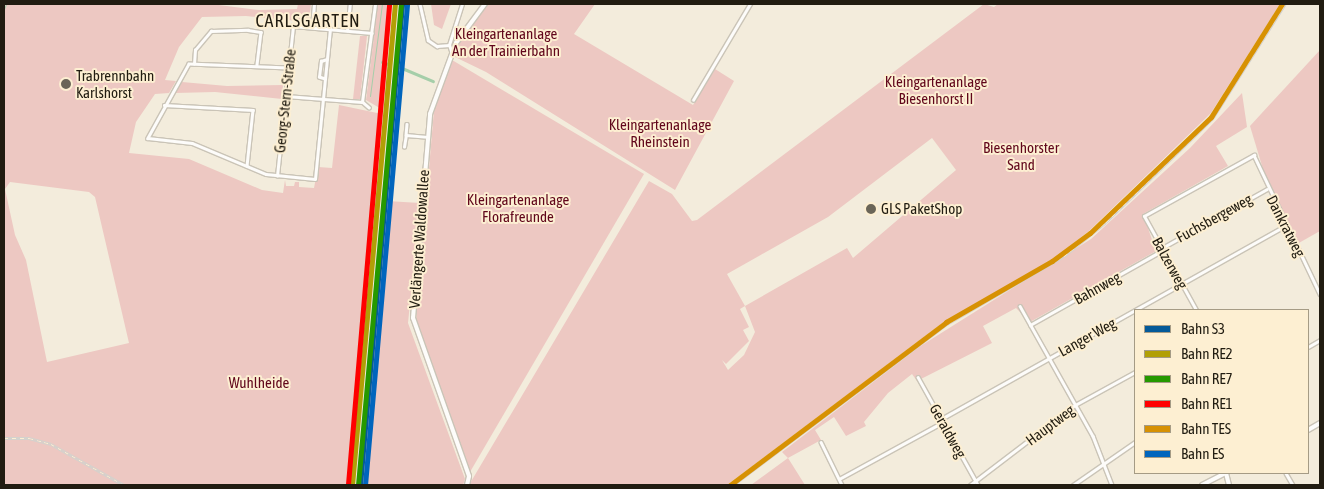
<!DOCTYPE html>
<html>
<head>
<meta charset="utf-8">
<style>
  body { margin:0 }
  #map { position:relative; width:1324px; height:489px; overflow:hidden; background:#f3ecdc; font-family:"Asap Condensed",sans-serif }
  div>[style] { position:absolute }
  .green>* { inset:0; background:#edc8c2 }
  .stream>* { height:1px; margin:-0.5px; padding:0 0.5px; transform-origin:0.5px; border-radius:0.5px; background:#a5cea9 }
  .canal>* { height:3px; margin:-1.5px; padding:0 1.5px; transform-origin:1.5px; border-radius:1.5px; background:#a5cea9 }
  .roads { filter:drop-shadow(1px 0 #cac4b7) drop-shadow(-1px 0 #cac4b7) drop-shadow(0 1px #cac4b7) drop-shadow(0 -1px #cac4b7) }
  .street>* { height:2.5px; margin:-1.25px; padding:0 1.25px; transform-origin:1.25px; border-radius:1.25px; background:#fdfcfa }
  .secondary>* { height:4px; margin:-2px; padding:0 2px; transform-origin:2px; border-radius:2px; background:#fdfcfa }
  .rail>* { height:3px; margin-top:-1.5px; transform-origin:0; background:repeating-linear-gradient(90deg,#fdefd2 0 4px,#d4d2cd 0 8px); box-sizing:border-box; border-block:1px solid #d4d2cd }
  .rail-1>* { height:5px; margin:-2.5px; padding:0 2.5px; transform-origin:2.5px; border-radius:2.5px; background:#055a99 }
  .rail-2>* { height:5px; margin:-2.5px; padding:0 2.5px; transform-origin:2.5px; border-radius:2.5px; background:#b19f06 }
  .rail-3>* { height:5px; margin:-2.5px; padding:0 2.5px; transform-origin:2.5px; border-radius:2.5px; background:#269900 }
  .rail-4>* { height:5px; margin:-2.5px; padding:0 2.5px; transform-origin:2.5px; border-radius:2.5px; background:#f00 }
  .rail-5>* { height:5px; margin:-2.5px; padding:0 2.5px; transform-origin:2.5px; border-radius:2.5px; background:#d79103 }
  .rail-6>* { height:5px; margin:-2.5px; padding:0 2.5px; transform-origin:2.5px; border-radius:2.5px; background:#0065bd }
  .dots>* { width:14px; height:14px; translate:-50% -50%; box-sizing:border-box; border:2px solid #fdefd2; border-radius:50% }
  span { translate:-50% -50%; white-space:nowrap; text-align:center; line-height:1.15; -webkit-text-stroke:4px #fdefd2; paint-order:stroke }
  .park-label { font-size:15px; color:#61061b }
  .poi-label { font-size:15px; color:#211c11 }
  .left { translate:0 -50%; text-align:left }
  .street-label { font-size:15px; color:#211c11 }
  .quarter-label { font-size:18px; color:#211c11; letter-spacing:1px }
  .frame { position:absolute; inset:0; border:5px solid #211c11; pointer-events:none }
  .legend { position:absolute; left:1134px; top:309px; width:175px; height:165px; box-sizing:border-box; background:#fdefd2; border:1px solid #a59b85; margin:0; padding:6px 9px; list-style:none; font-size:15px; color:#211c11 }
  .legend li { display:flex; align-items:center; gap:10px; height:25px }
  .legend b { width:25px; border:1px solid #a59b85 }
</style>
</head>
<body>
<div id="map">
  <div class="green">
    <div style="clip-path:polygon(evenodd,4px 4px,211px 4px,259px 10px,297px 9px,298px 4px,311px 4px,309px 22px,246px 16px,202px 17px,179px 47px,165px 80px,176px 81px,169px 93px,155px 94px,136px 122px,129px 153px,189px 159px,262px 190px,283px 193px,285px 180px,286px 186px,294px 186px,295px 182px,299px 182px,299px 187px,314px 188px,318px 167px,332px 168px,339px 105px,382px 114px,349px 485px,4px 485px,4px 4px,10px 182px,89px 192px,95px 197px,129px 343px,47px 362px,26px 260px,15px 235px,5px 189px,10px 182px)"></div>
    <div style="clip-path:polygon(378px 4px,392px 4px,383px 110px,366px 100px)"></div>
    <div style="clip-path:polygon(431px 4px,451px 4px,442px 29px,434px 25px)"></div>
    <div style="clip-path:polygon(489px 4px,595px 4px,574px 34px,693px 105px,715px 69px,734px 81px,675px 190px,486px 72px,455px 57px,460px 41px)"></div>
    <div style="clip-path:polygon(evenodd,984px 4px,994px 7px,998px 4px,1280px 4px,1211px 113px,1089px 231px,1052px 260px,945px 321px,727px 485px,469px 485px,649px 181px,672px 194px,692px 221px,697px 220px,984px 4px,932px 138px,956px 170px,853px 258px,847px 248px,745px 306px,727px 274px,828px 217px,932px 138px,984px 4px,745px 306px,755px 332px,744px 355px,728px 370px,722px 360px,726px 364px,749px 341px,743px 330px,749px 327px,740px 309px,745px 306px)"></div>
    <div style="clip-path:polygon(360px 36px,367px 36px,360px 99px,353px 99px)"></div>
    <div style="clip-path:polygon(1320px 50px,1320px 231px,1297px 244px,1269px 189px,1250px 126px)"></div>
    <div style="clip-path:polygon(452px 60px,644px 174px,470px 472px,416px 320px,434px 110px)"></div>
    <div style="clip-path:polygon(182px 82px,227px 86px,283px 85px,282px 99px,215px 92px,175px 93px)"></div>
    <div style="clip-path:polygon(1242px 93px,1247px 127px,1216px 146px,1228px 166px,1143px 214px,1156px 251px,1030px 322px,1016px 308px,983px 326px,992px 343px,917px 381px,912px 374px,888px 393px,864px 422px,866px 426px,846px 436px,834px 417px,815px 430px,821px 440px,788px 458px,805px 485px,751px 485px,788px 458px,782px 452px,919px 347px,1091px 239px,1190px 148px)"></div>
    <div style="clip-path:polygon(387px 201px,420px 203px,408px 323px,465px 479px,463px 485px,362px 485px)"></div>
  </div>
  <div class="stream">
    <div style="left:4px;top:9px;width:5px;rotate:-68deg"></div>
    <div style="left:370px;top:96px;width:93px;rotate:-82.6deg"></div>
  </div>
  <div class="canal">
    <div style="left:382px;top:62px;width:6px;rotate:18deg"></div>
    <div style="left:397px;top:66px;width:39px;rotate:23deg"></div>
  </div>
  <div class="roads">
    <div class="street">
      <div style="left:420px;top:4px;width:37px;rotate:77deg"></div>
      <div style="left:428px;top:40px;width:11px;rotate:34deg"></div>
      <div style="left:437px;top:46px;width:12px;rotate:-5deg"></div>
      <div style="left:312px;top:27px;width:23px;rotate:-85deg"></div>
      <div style="left:347px;top:31px;width:27px;rotate:-84deg"></div>
      <div style="left:452px;top:54px;width:9px;rotate:-108deg"></div>
      <div style="left:449px;top:45px;width:43px;rotate:-72.4deg"></div>
      <div style="left:194px;top:64px;width:14px;rotate:-86deg"></div>
      <div style="left:195px;top:50px;width:25px;rotate:-50deg"></div>
      <div style="left:211px;top:31px;width:37px;rotate:-2deg"></div>
      <div style="left:248px;top:30px;width:13px;rotate:9deg"></div>
      <div style="left:261px;top:32px;width:34px;rotate:97deg"></div>
      <div style="left:288px;top:68px;width:99px;rotate:-177.7deg"></div>
      <div style="left:189px;top:64px;width:85px;rotate:119deg"></div>
      <div style="left:148px;top:138px;width:44px;rotate:6.5deg"></div>
      <div style="left:192px;top:143px;width:80px;rotate:22.7deg"></div>
      <div style="left:266px;top:174px;width:49px;rotate:5.8deg"></div>
      <div style="left:315px;top:179px;width:151px;rotate:-84.3deg"></div>
      <div style="left:325px;top:79px;width:6px;rotate:-162deg"></div>
      <div style="left:319px;top:77px;width:16px;rotate:-83deg"></div>
      <div style="left:321px;top:61px;width:6px;rotate:-18deg"></div>
      <div style="left:286px;top:96px;width:76px;rotate:4.5deg"></div>
      <div style="left:693px;top:100px;width:112px;rotate:-59.3deg"></div>
      <div style="left:164px;top:105px;width:89px;rotate:3.2deg"></div>
      <div style="left:253px;top:110px;width:56px;rotate:96.1deg"></div>
      <div style="left:369px;top:108px;width:9px;rotate:-139deg"></div>
      <div style="left:362px;top:102px;width:99px;rotate:-82.4deg"></div>
      <div style="left:407px;top:124px;width:11px;rotate:95deg"></div>
      <div style="left:406px;top:135px;width:21px;rotate:5deg"></div>
      <div style="left:404px;top:147px;width:12px;rotate:-81deg"></div>
      <div style="left:277px;top:176px;width:151px;rotate:-83.9deg"></div>
      <div style="left:293px;top:26px;width:79px;rotate:5.1deg"></div>
      <div style="left:1162px;top:248px;width:120px;rotate:-29.3deg"></div>
      <div style="left:1020px;top:306px;width:149px;rotate:60.7deg"></div>
      <div style="left:1093px;top:436px;width:53px;rotate:68.8deg"></div>
      <div style="left:1196px;top:310px;width:107px;rotate:-119deg"></div>
      <div style="left:1144px;top:216px;width:126px;rotate:-29deg"></div>
      <div style="left:1254px;top:155px;width:154px;rotate:64.6deg"></div>
      <div style="left:1030px;top:325px;width:153px;rotate:-29.4deg"></div>
      <div style="left:1308px;top:347px;width:14px;rotate:-30deg"></div>
      <div style="left:918px;top:377px;width:124px;rotate:60.9deg"></div>
      <div style="left:941px;top:419px;width:394px;rotate:-29.3deg"></div>
      <div style="left:821px;top:442px;width:48px;rotate:64deg"></div>
      <div style="left:1286px;top:473px;width:14px;rotate:60deg"></div>
      <div style="left:839px;top:479px;width:119px;rotate:-28.7deg"></div>
      <div style="left:970px;top:485px;width:132px;rotate:-37.3deg"></div>
      <div style="left:1075px;top:405px;width:68px;rotate:-28.8deg"></div>
      <div style="left:1073px;top:485px;width:75px;rotate:-34.7deg"></div>
    </div>
    <div class="secondary">
      <div style="left:1308px;top:430px;width:14px;rotate:-30deg"></div>
      <div style="left:1226px;top:473px;width:12px;rotate:76deg"></div>
      <div style="left:467px;top:485px;width:9px;rotate:-77deg"></div>
      <div style="left:469px;top:476px;width:168px;rotate:-109.5deg"></div>
      <div style="left:413px;top:318px;width:205px;rotate:-85.2deg"></div>
      <div style="left:430px;top:114px;width:76px;rotate:-69.9deg"></div>
      <div style="left:456px;top:43px;width:49px;rotate:-53.4deg"></div>
      <div style="left:1202px;top:485px;width:27px;rotate:-27deg"></div>
    </div>
  </div>
  <div class="rail">
    <div style="left:4px;top:438px;width:25px"></div>
    <div style="left:29px;top:438px;width:23px;rotate:15deg"></div>
    <div style="left:51px;top:444px;width:84px;rotate:29.3deg"></div>
    <div style="left:733px;top:485px;width:268px;rotate:-37deg"></div>
    <div style="left:947px;top:324px;width:135px;rotate:-30.2deg"></div>
    <div style="left:1064px;top:256px;width:54px;rotate:-39deg"></div>
    <div style="left:1106px;top:222px;width:149px;rotate:-44.2deg"></div>
    <div style="left:1213px;top:118px;width:135px;rotate:-57.7deg"></div>
  </div>
  <div class="rail-1">
    <div style="left:360px;top:485px;width:483px;rotate:-85deg"></div>
  </div>
  <div class="rail-2">
    <div style="left:352px;top:485px;width:483px;rotate:-84.9deg"></div>
  </div>
  <div class="rail-3">
    <div style="left:358px;top:485px;width:482px;rotate:-84.9deg"></div>
  </div>
  <div class="rail-4">
    <div style="left:348px;top:484px;width:482px;rotate:-85.1deg"></div>
  </div>
  <div class="rail-5">
    <div style="left:730px;top:485px;width:271px;rotate:-37deg"></div>
    <div style="left:946px;top:322px;width:122px;rotate:-29.9deg"></div>
    <div style="left:1052px;top:261px;width:47px;rotate:-36.4deg"></div>
    <div style="left:1090px;top:233px;width:168px;rotate:-43.8deg"></div>
    <div style="left:1211px;top:117px;width:133px;rotate:-57.9deg"></div>
  </div>
  <div class="rail-6">
    <div style="left:365px;top:485px;width:482px;rotate:-85deg"></div>
  </div>
  <div class="dots">
    <div style="left:66px;top:84px;background:#6a6558"></div>
    <div style="left:871px;top:209px;background:#6a6558"></div>
  </div>
  <div class="park-label">
    <span style="left:506px;top:42px">Kleingartenanlage<br>An der Trainierbahn</span>
    <span style="left:936px;top:90px">Kleingartenanlage<br>Biesenhorst II</span>
    <span style="left:660px;top:133px">Kleingartenanlage<br>Rheinstein</span>
    <span style="left:1021px;top:156px">Biesenhorster<br>Sand</span>
    <span style="left:518px;top:208px">Kleingartenanlage<br>Florafreunde</span>
    <span style="left:259px;top:383px">Wuhlheide</span>
  </div>
  <div class="poi-label">
    <span class="left" style="left:76px;top:84px">Trabrennbahn<br>Karlshorst</span>
    <span class="left" style="left:881px;top:209px">GLS PaketShop</span>
  </div>
  <div class="street-label">
    <span style="left:285px;top:101px;rotate:-84deg">Georg-Stern-Straße</span>
    <span style="left:1214px;top:218px;rotate:-29deg">Fuchsbergeweg</span>
    <span style="left:1286px;top:226px;rotate:63deg">Dankratweg</span>
    <span style="left:419px;top:239px;rotate:-86deg">Verlängerte Waldowallee</span>
    <span style="left:1170px;top:263px;rotate:61deg">Balzerweg</span>
    <span style="left:1097px;top:288px;rotate:-29deg">Bahnweg</span>
    <span style="left:1087px;top:337px;rotate:-29deg">Langer Weg</span>
    <span style="left:1050px;top:425px;rotate:-37deg">Hauptweg</span>
    <span style="left:948px;top:431px;rotate:61deg">Geraldweg</span>
  </div>
  <div class="quarter-label">
    <span style="left:308px;top:21px">CARLSGARTEN</span>
  </div>
  <div class="frame"></div>
  <ul class="legend">
  <li><b style="height:6px;background:#055a99"></b>Bahn S3</li>
  <li><b style="height:6px;background:#b19f06"></b>Bahn RE2</li>
  <li><b style="height:6px;background:#269900"></b>Bahn RE7</li>
  <li><b style="height:6px;background:#f00"></b>Bahn RE1</li>
  <li><b style="height:6px;background:#d79103"></b>Bahn TES</li>
  <li><b style="height:6px;background:#0065bd"></b>Bahn ES</li>
  </ul>
</div>
</body>
</html>
